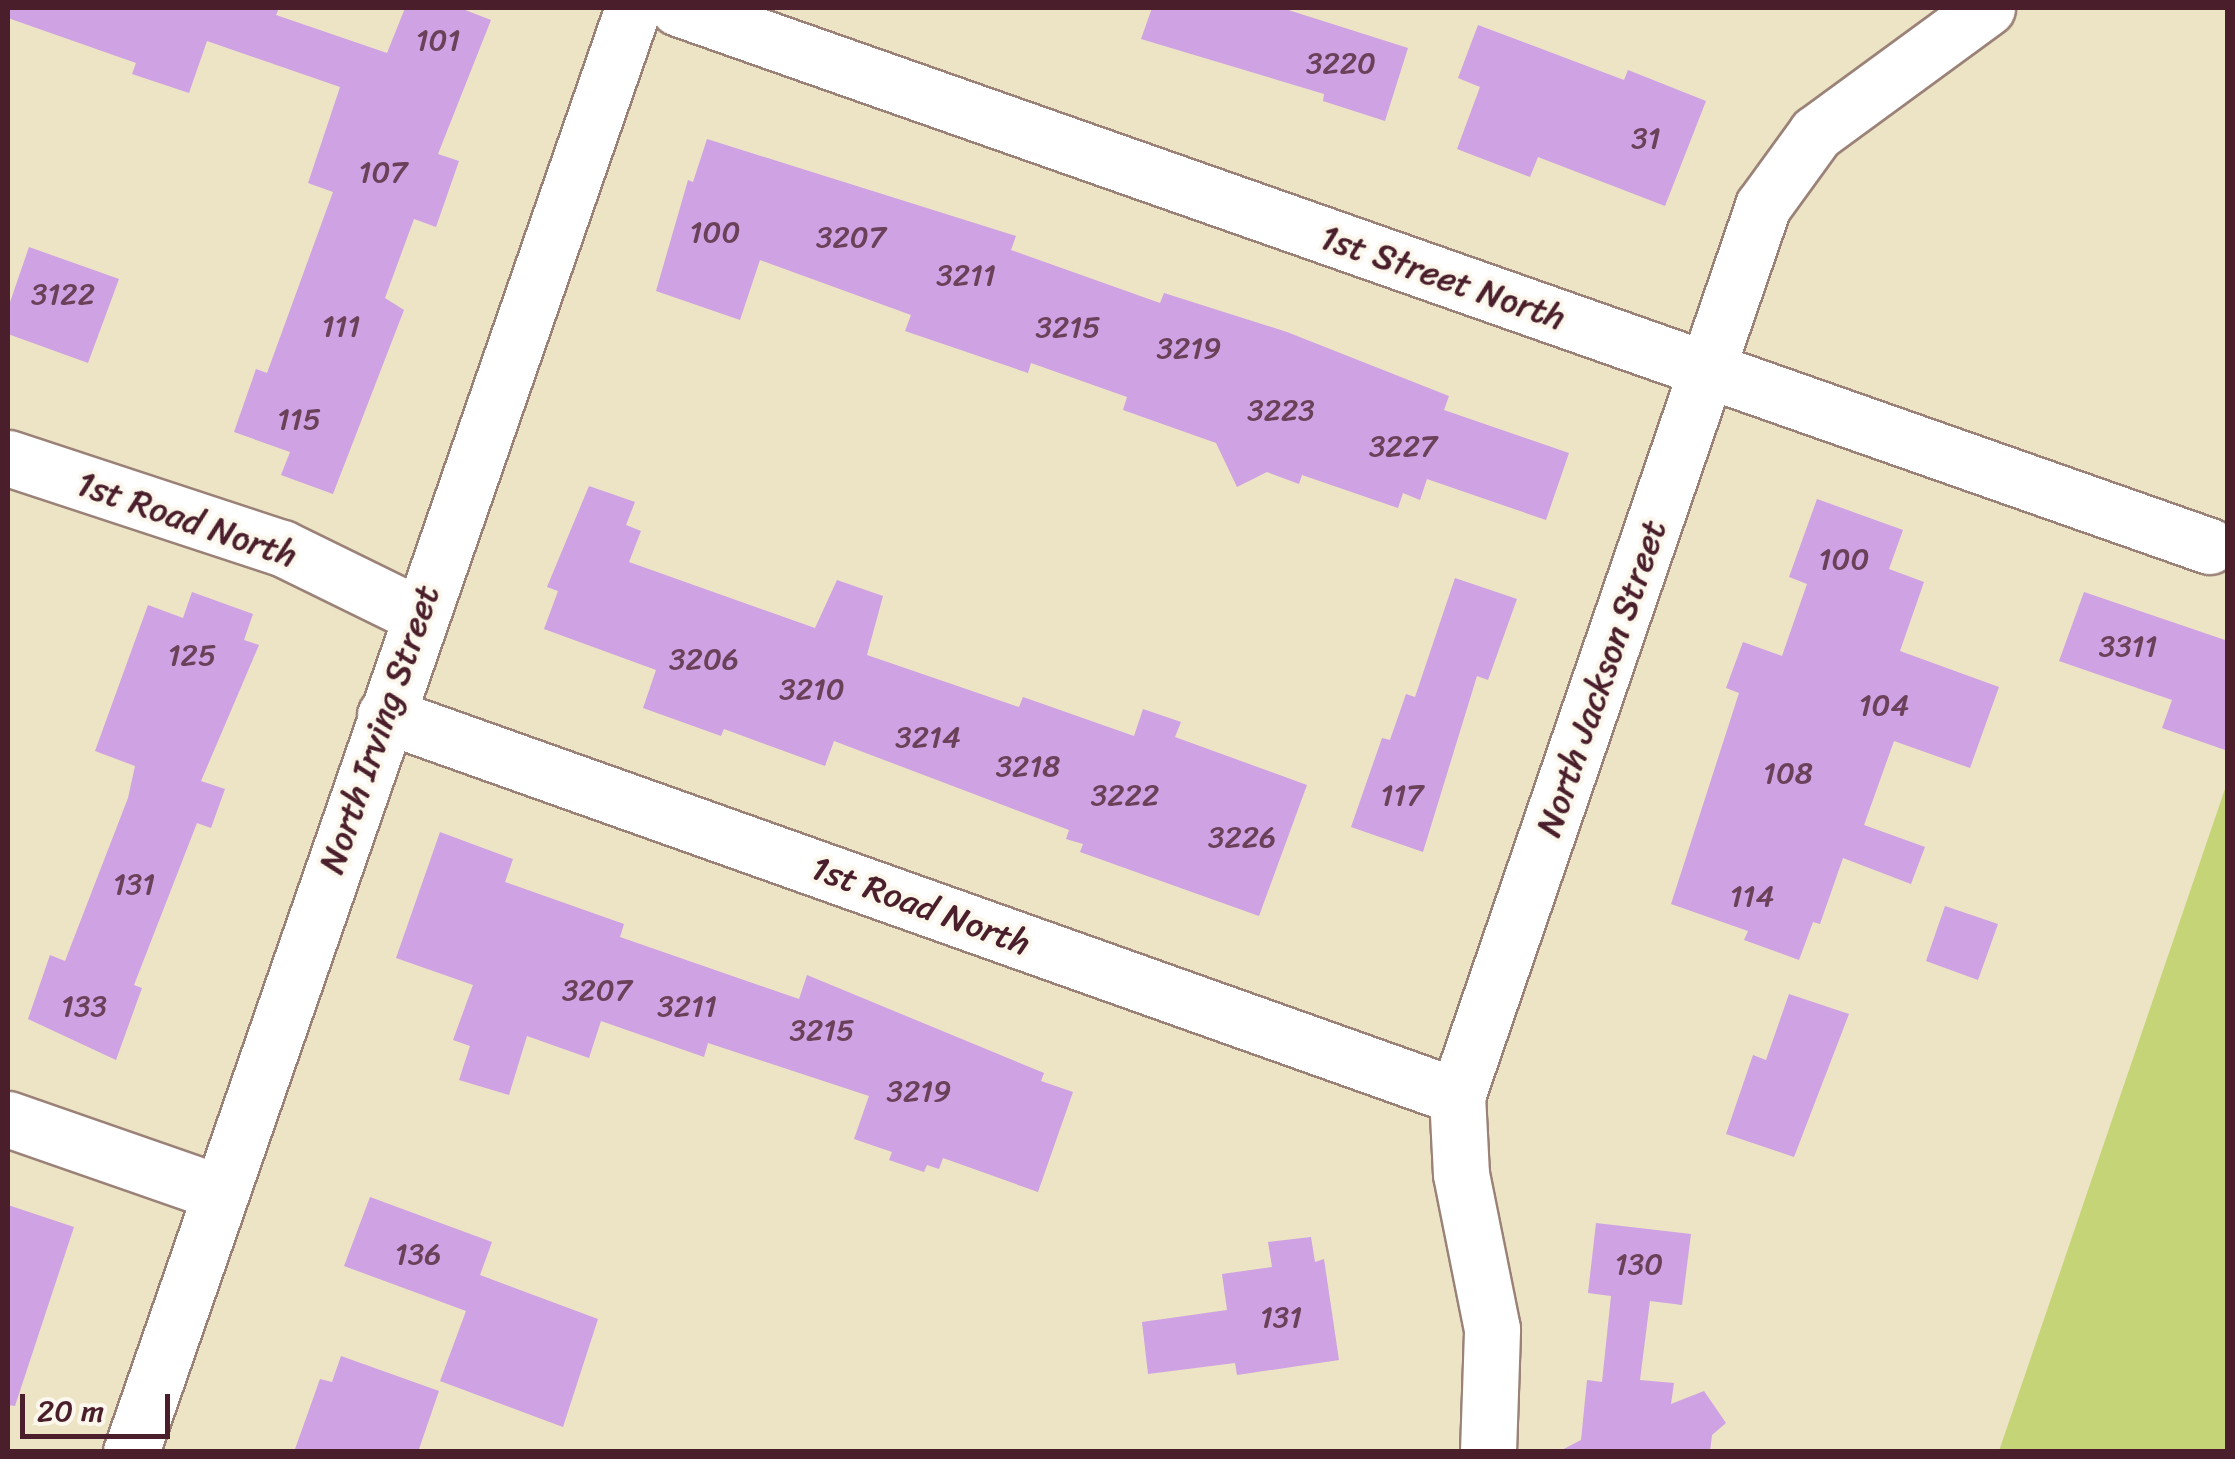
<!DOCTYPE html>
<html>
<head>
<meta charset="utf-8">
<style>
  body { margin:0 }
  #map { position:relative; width:2235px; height:1459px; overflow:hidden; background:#ece4c5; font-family:Sriracha,sans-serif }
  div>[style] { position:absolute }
  .green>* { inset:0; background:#c5d476 }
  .building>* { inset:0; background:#cea2e3 }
  .roads { filter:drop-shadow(2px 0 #9b8278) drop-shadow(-2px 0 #9b8278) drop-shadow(0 2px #9b8278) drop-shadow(0 -2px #9b8278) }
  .street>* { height:55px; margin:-27.5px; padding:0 27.5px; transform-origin:27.5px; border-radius:27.5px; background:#fff }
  span { translate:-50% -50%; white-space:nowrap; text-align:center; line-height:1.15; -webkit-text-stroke:8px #fbf7ec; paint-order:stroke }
  .number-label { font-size:30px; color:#6b4059 }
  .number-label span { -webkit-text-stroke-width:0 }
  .street-label { font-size:35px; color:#4a1f2b }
  .frame { position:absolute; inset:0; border:10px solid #4a1f2b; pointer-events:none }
  .scale { position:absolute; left:20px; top:1394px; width:150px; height:45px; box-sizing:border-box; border:5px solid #4a1f2b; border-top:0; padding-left:12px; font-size:30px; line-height:35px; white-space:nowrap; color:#4a1f2b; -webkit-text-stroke:8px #fbf7ec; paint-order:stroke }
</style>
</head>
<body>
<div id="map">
  <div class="green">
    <div style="clip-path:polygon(2227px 783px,2227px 1451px,1999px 1451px)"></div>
  </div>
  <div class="building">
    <div style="clip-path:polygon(8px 8px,279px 8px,276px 15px,387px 53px,405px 8px,460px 8px,491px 20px,438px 154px,459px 161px,436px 227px,414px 219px,385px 298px,404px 310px,333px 494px,281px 475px,290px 452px,234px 432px,256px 369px,267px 373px,333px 192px,308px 183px,340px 87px,207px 41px,189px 93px,132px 74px,136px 63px,8px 18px)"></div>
    <div style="clip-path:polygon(1152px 8px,1282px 8px,1408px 48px,1385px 121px,1323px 101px,1324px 94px,1141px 39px)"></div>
    <div style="clip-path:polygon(1478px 25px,1624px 80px,1628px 70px,1706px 101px,1665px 206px,1538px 157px,1530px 177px,1457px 149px,1480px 87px,1458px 78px)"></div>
    <div style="clip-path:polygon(707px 139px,1016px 236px,1011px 250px,1160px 303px,1164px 293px,1287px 332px,1449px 396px,1444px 410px,1569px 453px,1546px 520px,1427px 479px,1420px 500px,1403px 493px,1398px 508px,1302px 475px,1299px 484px,1267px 472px,1237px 487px,1216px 443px,1123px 410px,1127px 397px,1031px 363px,1028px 373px,905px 331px,911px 315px,760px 260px,740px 320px,656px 291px,688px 180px,693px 182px)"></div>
    <div style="clip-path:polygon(29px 247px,119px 279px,88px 363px,8px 334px,8px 308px)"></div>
    <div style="clip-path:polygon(589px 486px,635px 502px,626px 525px,641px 531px,629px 562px,815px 628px,837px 580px,883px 596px,867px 655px,1019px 707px,1023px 697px,1134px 736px,1143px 709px,1181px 722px,1175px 737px,1307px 785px,1259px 916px,1080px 852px,1083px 844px,1066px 839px,1069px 830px,834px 741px,825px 766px,724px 729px,721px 736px,643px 708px,656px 670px,544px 629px,558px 591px,547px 587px)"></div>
    <div style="clip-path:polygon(1817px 499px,1903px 530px,1889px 569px,1924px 582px,1900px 651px,1999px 687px,1970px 768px,1894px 741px,1864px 825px,1925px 847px,1911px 884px,1843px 858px,1820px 924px,1813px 922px,1799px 960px,1744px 940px,1748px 931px,1671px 904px,1739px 693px,1726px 688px,1743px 642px,1782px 656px,1807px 584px,1789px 577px)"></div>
    <div style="clip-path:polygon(1455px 578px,1517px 599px,1488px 680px,1477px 676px,1423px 852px,1351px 827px,1382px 738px,1390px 740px,1406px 694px,1415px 697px)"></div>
    <div style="clip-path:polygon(192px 592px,253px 614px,244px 640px,259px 645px,201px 781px,225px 789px,211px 828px,197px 823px,134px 985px,142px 988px,116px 1060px,28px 1019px,50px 955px,65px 961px,128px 798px,135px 766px,95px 751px,148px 605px,183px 618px)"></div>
    <div style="clip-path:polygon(2084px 592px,2228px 641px,2228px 751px,2162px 728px,2172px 700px,2059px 661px)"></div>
    <div style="clip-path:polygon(440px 832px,513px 859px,505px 882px,624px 924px,620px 937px,799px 999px,807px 975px,1044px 1073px,1041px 1081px,1073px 1092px,1038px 1192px,943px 1158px,939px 1169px,927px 1165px,924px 1172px,889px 1160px,892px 1152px,854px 1139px,869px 1096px,708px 1043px,704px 1057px,601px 1021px,589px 1058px,527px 1036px,509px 1095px,459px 1080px,470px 1046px,453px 1040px,473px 985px,396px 958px)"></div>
    <div style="clip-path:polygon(1945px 906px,1998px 924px,1978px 980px,1926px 961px)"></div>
    <div style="clip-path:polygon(1789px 994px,1849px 1014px,1794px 1157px,1726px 1134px,1753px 1055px,1766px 1060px)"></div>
    <div style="clip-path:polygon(370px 1197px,492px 1242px,480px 1275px,598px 1319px,563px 1427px,440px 1381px,466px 1311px,344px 1266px)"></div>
    <div style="clip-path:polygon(8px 1205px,74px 1227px,15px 1406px,8px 1405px)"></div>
    <div style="clip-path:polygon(1596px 1223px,1691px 1234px,1682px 1305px,1650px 1301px,1640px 1380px,1674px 1383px,1671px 1404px,1704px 1391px,1726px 1423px,1712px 1435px,1710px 1452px,1558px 1452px,1581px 1440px,1587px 1380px,1602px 1382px,1611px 1296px,1588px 1293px)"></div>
    <div style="clip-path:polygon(1311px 1237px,1315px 1262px,1324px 1259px,1339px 1360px,1237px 1375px,1235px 1363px,1148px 1374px,1142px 1322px,1227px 1310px,1222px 1274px,1272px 1267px,1268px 1242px)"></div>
    <div style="clip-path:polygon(341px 1356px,439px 1391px,418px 1452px,294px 1452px,320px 1379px,332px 1382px)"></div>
  </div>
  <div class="roads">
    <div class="street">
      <div style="left:678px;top:8px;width:1623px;rotate:19.36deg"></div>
      <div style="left:8px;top:458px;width:288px;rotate:18.2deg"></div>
      <div style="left:282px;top:548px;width:150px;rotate:26.1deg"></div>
      <div style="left:385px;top:715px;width:1138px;rotate:19.57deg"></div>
      <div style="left:8px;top:1119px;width:225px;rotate:19.2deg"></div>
      <div style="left:131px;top:1452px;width:1529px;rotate:-70.83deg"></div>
      <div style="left:1488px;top:1452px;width:123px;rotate:-88.1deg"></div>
      <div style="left:1492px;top:1329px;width:158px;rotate:-101.3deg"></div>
      <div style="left:1461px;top:1174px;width:78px;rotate:-92.9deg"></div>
      <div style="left:1457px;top:1096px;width:941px;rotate:-71.03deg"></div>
      <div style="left:1763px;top:206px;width:90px;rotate:-54deg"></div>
      <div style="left:1816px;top:133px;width:212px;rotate:-36.2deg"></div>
    </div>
  </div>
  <div class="number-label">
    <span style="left:438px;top:40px">101</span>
    <span style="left:1341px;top:63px">3220</span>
    <span style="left:1646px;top:138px">31</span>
    <span style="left:383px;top:172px">107</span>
    <span style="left:715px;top:232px">100</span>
    <span style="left:851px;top:237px">3207</span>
    <span style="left:966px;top:275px">3211</span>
    <span style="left:63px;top:294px">3122</span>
    <span style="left:341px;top:326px">111</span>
    <span style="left:1068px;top:327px">3215</span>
    <span style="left:1189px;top:348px">3219</span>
    <span style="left:1281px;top:410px">3223</span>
    <span style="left:299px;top:419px">115</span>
    <span style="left:1403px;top:446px">3227</span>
    <span style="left:1844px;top:559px">100</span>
    <span style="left:2128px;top:646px">3311</span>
    <span style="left:192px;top:655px">125</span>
    <span style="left:704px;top:659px">3206</span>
    <span style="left:812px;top:689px">3210</span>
    <span style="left:1884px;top:705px">104</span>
    <span style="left:928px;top:737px">3214</span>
    <span style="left:1028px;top:766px">3218</span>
    <span style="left:1788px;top:773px">108</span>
    <span style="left:1125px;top:795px">3222</span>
    <span style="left:1402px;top:795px">117</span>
    <span style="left:1242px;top:837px">3226</span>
    <span style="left:134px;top:884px">131</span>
    <span style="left:1752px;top:896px">114</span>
    <span style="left:597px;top:990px">3207</span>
    <span style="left:84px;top:1006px">133</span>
    <span style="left:687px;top:1006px">3211</span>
    <span style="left:822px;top:1030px">3215</span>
    <span style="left:919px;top:1091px">3219</span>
    <span style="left:418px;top:1254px">136</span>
    <span style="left:1639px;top:1264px">130</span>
    <span style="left:1281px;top:1317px">131</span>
  </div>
  <div class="street-label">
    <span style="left:1443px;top:277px;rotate:19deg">1st Street North</span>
    <span style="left:187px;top:519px;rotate:19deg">1st Road North</span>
    <span style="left:1601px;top:678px;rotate:-71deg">North Jackson Street</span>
    <span style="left:379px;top:729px;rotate:-71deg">North Irving Street</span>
    <span style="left:921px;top:905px;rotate:20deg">1st Road North</span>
  </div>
  <div class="frame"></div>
  <div class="scale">20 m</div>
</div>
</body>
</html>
